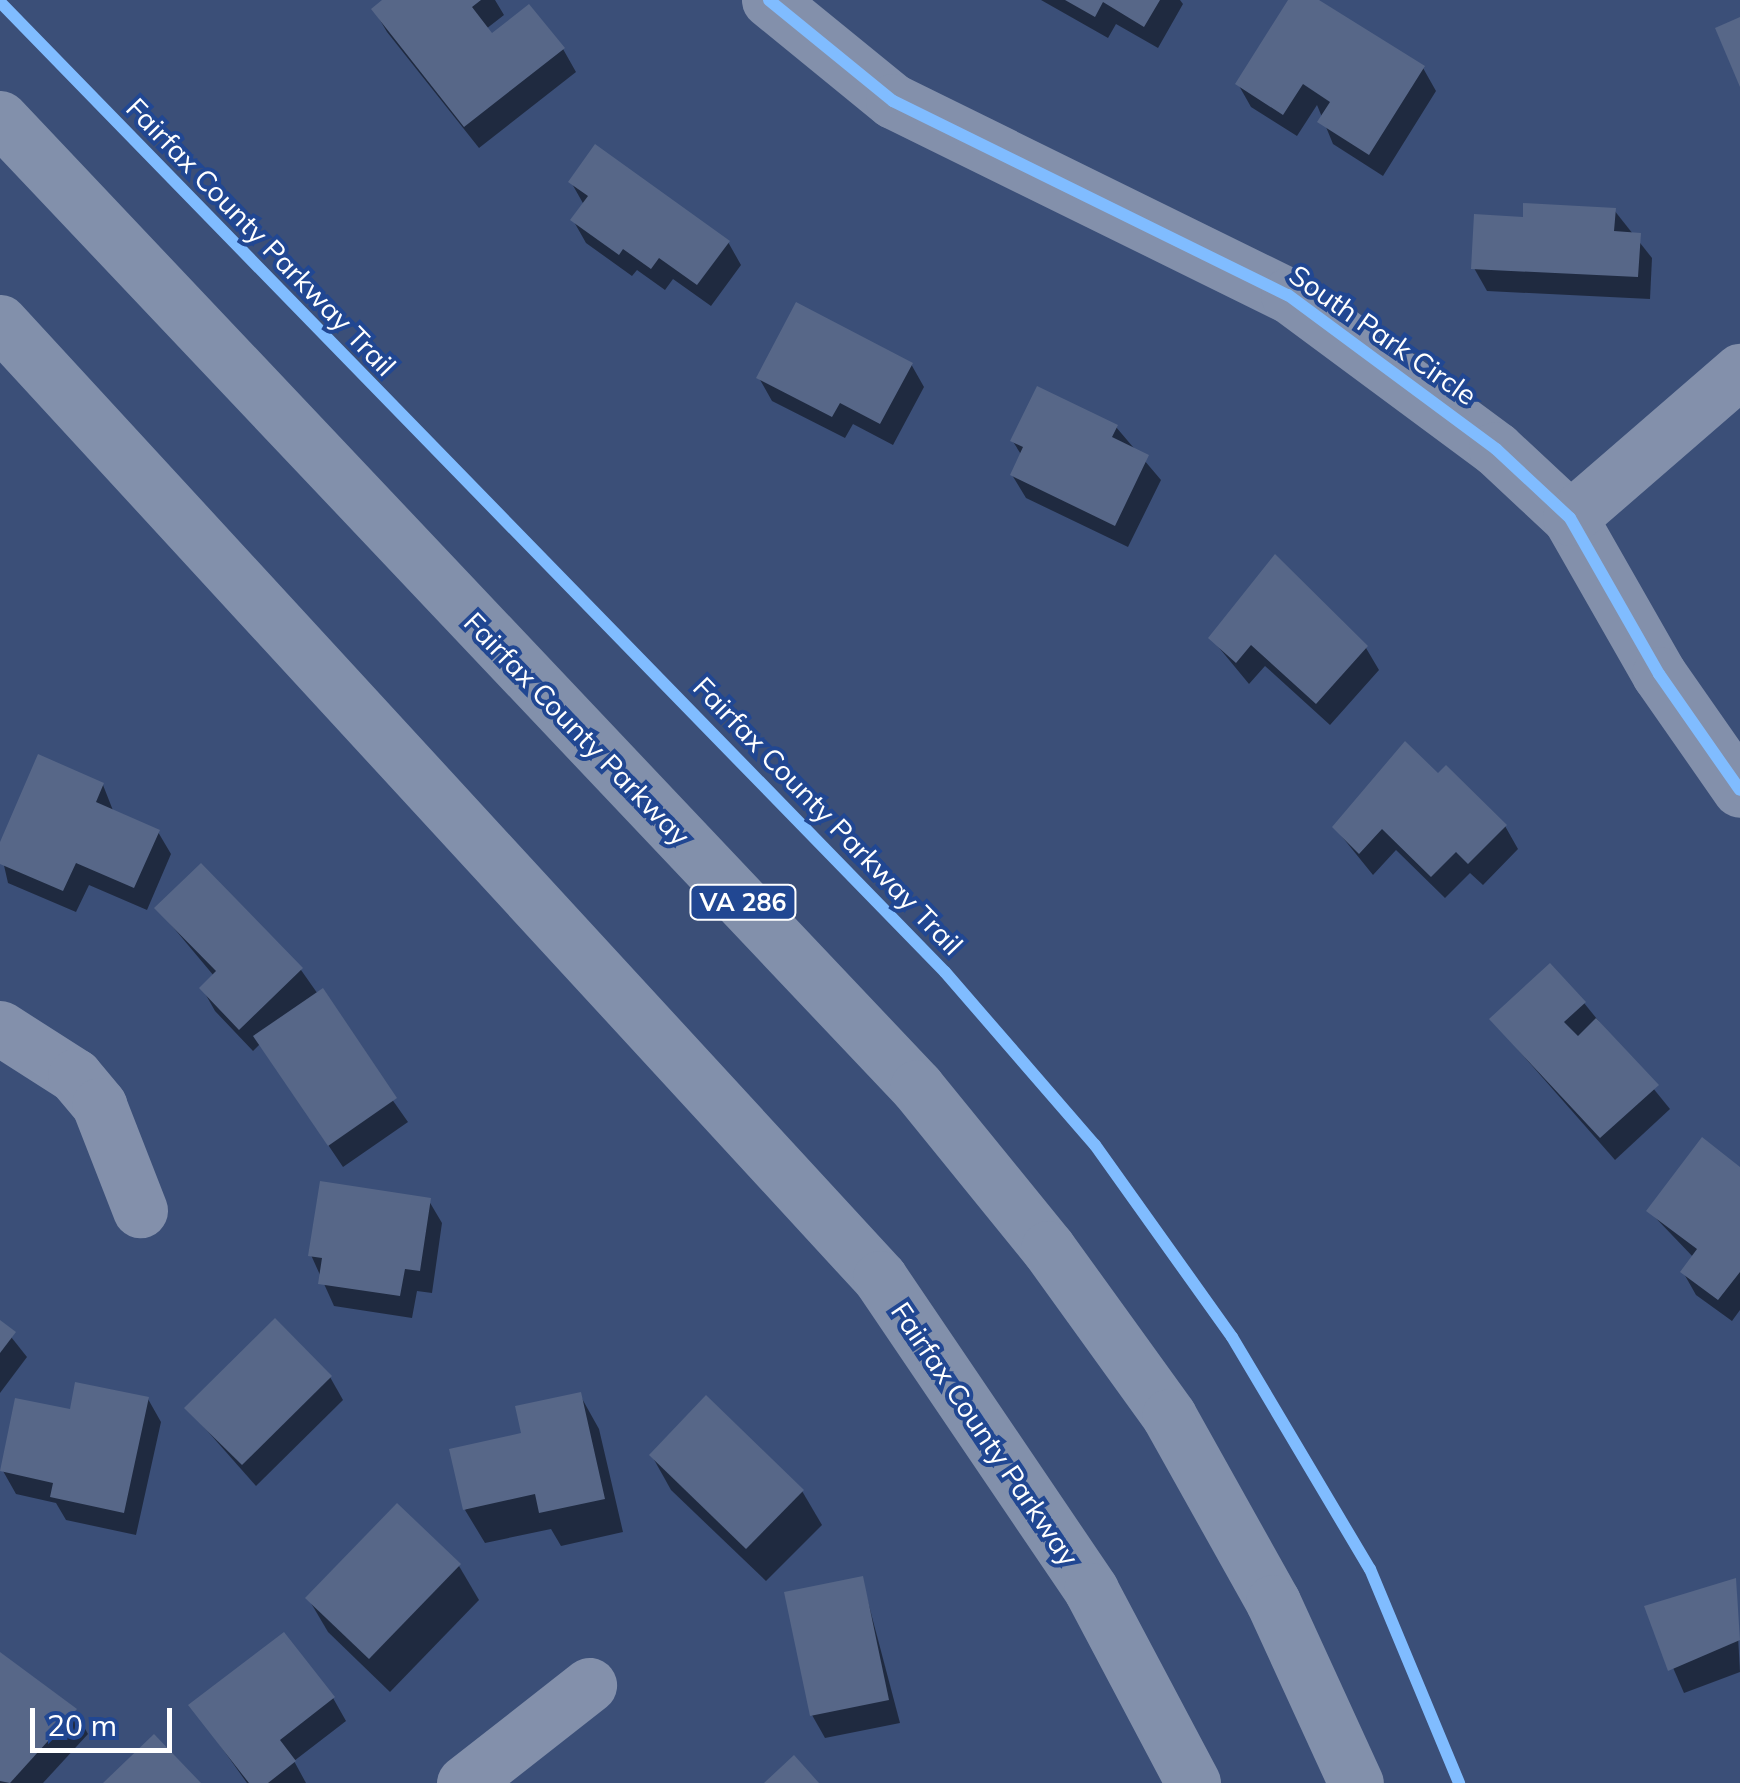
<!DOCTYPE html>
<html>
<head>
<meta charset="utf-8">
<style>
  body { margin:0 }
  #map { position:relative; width:1740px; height:1783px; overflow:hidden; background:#3b4f78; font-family:Mulish,sans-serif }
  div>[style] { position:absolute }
  .shadow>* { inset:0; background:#0007 }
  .building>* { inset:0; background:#576788 }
  .minor>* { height:55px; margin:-27.5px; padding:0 27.5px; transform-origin:27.5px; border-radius:27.5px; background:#8390ab }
  .highway>* { height:55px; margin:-27.5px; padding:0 27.5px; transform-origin:27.5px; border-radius:27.5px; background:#8290ab }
  .cycleway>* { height:12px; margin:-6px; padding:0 6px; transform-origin:6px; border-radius:6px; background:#80bcff }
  span { translate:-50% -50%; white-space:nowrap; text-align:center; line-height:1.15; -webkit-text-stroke:8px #214792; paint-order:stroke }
  .shield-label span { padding:2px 8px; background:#214792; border:2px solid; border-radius:8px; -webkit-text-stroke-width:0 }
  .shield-label { font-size:25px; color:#fff; font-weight:700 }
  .street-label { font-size:28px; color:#fff }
  .scale { position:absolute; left:30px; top:1708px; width:142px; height:45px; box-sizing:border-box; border:5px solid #fff; border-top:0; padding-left:12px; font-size:30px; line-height:35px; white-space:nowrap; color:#fff; -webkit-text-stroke:8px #214792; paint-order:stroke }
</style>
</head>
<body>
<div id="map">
  <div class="shadow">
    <div style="clip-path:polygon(386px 0,495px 0,504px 15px,486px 29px,491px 36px,563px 49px,576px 72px,479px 148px,387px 32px,374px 10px)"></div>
    <div style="clip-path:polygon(1041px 0,1180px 0,1183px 4px,1158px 48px,1116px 24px,1108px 38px)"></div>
    <div style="clip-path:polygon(1291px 0,1314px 0,1423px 68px,1436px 91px,1383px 176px,1333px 144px,1317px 105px,1297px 136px,1251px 107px,1238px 84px)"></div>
    <div style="clip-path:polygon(571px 182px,728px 242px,741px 265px,711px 306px,673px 279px,665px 290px,637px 270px,632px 276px,586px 243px,573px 220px,584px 205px)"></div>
    <div style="clip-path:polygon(1614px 210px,1652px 258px,1650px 299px,1487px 291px,1474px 268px,1525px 220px)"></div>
    <div style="clip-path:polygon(911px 364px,924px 387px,893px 445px,853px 424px,845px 438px,772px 401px,759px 378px)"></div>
    <div style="clip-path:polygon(1116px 427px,1161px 480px,1128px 547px,1026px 498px,1012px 475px,1022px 456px,1012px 440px)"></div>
    <div style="clip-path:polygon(1211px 638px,1366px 648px,1379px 670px,1330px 725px,1265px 666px,1249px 684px)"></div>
    <div style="clip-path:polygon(1438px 776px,1505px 826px,1518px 849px,1483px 885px,1470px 873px,1445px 898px,1396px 850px,1373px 875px,1335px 828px)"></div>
    <div style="clip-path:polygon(103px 785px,114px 813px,158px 832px,171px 854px,147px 910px,89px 885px,76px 912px,8px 883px,0 848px)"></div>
    <div style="clip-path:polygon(157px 908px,301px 970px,408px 1122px,343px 1167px,260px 1044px,253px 1051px,215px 1011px,202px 988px,214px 976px)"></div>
    <div style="clip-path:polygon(1584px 1003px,1670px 1109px,1615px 1160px,1492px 1020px)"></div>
    <div style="clip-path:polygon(1740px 1170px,1740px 1310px,1732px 1321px,1696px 1295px,1683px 1272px,1694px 1258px,1649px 1211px)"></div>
    <div style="clip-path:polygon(429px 1201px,442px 1223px,432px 1293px,417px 1291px,412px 1318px,334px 1306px,311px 1255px)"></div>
    <div style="clip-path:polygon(0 1323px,27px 1357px,0 1393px)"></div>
    <div style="clip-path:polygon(330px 1377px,343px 1400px,256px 1486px,188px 1409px)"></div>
    <div style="clip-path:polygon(580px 1395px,599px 1429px,623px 1532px,561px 1546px,551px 1529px,485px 1543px,465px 1510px,524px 1435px)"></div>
    <div style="clip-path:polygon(148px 1399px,161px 1422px,136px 1535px,66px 1520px,56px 1503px,16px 1494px,3px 1471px,72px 1412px)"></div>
    <div style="clip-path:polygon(652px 1456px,802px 1491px,822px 1525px,766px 1581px,671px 1490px)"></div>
    <div style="clip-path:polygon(459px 1566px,479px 1600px,390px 1692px,328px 1632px,308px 1598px)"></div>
    <div style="clip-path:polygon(862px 1579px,900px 1723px,825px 1738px,812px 1715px)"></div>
    <div style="clip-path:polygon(1735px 1581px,1740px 1672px,1684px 1693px,1647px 1608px)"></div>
    <div style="clip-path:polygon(0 1653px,75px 1711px,88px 1734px,43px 1783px,0 1783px)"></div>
    <div style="clip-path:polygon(333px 1698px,346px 1721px,294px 1761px,306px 1783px,247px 1783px,192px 1706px)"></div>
  </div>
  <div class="building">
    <div style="clip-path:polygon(382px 0,481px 0,472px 7px,492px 33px,529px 4px,565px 48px,464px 127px,371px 9px)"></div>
    <div style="clip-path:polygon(1065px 0,1160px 0,1144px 27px,1103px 2px,1095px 17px)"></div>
    <div style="clip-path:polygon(1288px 0,1319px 0,1425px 66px,1369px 155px,1317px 122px,1330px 102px,1303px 84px,1283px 115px,1235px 84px)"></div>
    <div style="clip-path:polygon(1740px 17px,1740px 87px,1715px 28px)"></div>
    <div style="clip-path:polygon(595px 144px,730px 241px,697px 285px,659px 258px,651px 269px,623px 249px,619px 255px,570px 220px,588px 196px,568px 182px)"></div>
    <div style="clip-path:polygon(1523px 203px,1616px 208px,1614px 231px,1641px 233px,1638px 277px,1471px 269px,1474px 214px,1523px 217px)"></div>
    <div style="clip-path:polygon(796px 302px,913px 363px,880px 424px,840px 403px,832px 417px,756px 378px)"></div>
    <div style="clip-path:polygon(1037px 386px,1118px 425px,1112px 437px,1149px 455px,1115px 526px,1010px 475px,1023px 447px,1010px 441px)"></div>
    <div style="clip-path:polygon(1275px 554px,1368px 646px,1316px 704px,1251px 645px,1236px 663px,1208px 638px)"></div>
    <div style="clip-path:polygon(1405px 741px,1438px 773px,1446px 765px,1507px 825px,1468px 864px,1456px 852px,1431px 877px,1382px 829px,1359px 854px,1332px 827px)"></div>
    <div style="clip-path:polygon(38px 754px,104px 783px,96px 802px,160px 830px,134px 888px,76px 863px,63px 891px,0 864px,0 842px)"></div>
    <div style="clip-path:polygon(201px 863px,303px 968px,239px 1030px,199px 988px,216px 971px,154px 908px)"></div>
    <div style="clip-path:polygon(1550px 963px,1586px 1002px,1564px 1022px,1578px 1036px,1596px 1018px,1659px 1085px,1600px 1138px,1489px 1019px)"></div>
    <div style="clip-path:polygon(323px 988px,397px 1098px,328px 1146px,253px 1036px)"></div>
    <div style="clip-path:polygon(1702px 1137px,1740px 1167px,1740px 1272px,1718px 1300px,1680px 1272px,1697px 1249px,1646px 1211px)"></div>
    <div style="clip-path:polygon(320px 1181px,431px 1198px,420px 1271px,405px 1269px,400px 1296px,318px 1284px,322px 1258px,308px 1256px)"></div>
    <div style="clip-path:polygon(275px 1318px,332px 1376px,242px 1465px,184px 1408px)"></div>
    <div style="clip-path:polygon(0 1320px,16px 1332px,0 1353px)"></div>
    <div style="clip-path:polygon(75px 1382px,149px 1397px,124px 1513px,50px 1497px,53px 1483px,0 1471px,15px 1398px,70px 1409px)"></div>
    <div style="clip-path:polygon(581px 1392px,605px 1499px,539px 1513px,535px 1494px,463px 1510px,449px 1449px,521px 1433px,515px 1406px)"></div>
    <div style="clip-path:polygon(706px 1395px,804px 1490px,746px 1549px,649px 1455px)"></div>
    <div style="clip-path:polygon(397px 1503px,461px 1564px,369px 1659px,305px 1598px)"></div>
    <div style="clip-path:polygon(863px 1576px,889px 1700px,810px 1716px,784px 1592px)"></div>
    <div style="clip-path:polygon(1736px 1578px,1740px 1640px,1668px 1671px,1644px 1606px)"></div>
    <div style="clip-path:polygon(284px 1632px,335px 1697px,280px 1740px,296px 1761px,268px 1783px,249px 1783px,188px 1705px)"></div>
    <div style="clip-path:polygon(0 1652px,77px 1709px,10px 1783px,0 1781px)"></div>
    <div style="clip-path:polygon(154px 1734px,201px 1783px,103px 1783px)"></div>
    <div style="clip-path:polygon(794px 1755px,819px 1783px,764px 1783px)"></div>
  </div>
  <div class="minor">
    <div style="left:769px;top:0;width:160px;rotate:39.2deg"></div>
    <div style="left:893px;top:101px;width:440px;rotate:26.2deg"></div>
    <div style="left:1288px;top:295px;width:259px;rotate:36.5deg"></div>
    <div style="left:1496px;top:449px;width:101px;rotate:43deg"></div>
    <div style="left:1570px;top:518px;width:180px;rotate:60.3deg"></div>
    <div style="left:1659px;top:674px;width:141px;rotate:55.1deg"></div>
    <div style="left:1570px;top:518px;width:225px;rotate:-40.9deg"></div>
    <div style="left:0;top:1028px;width:89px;rotate:32.6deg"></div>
    <div style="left:75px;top:1076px;width:38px;rotate:50deg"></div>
    <div style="left:99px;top:1105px;width:113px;rotate:68.7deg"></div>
    <div style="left:464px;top:1783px;width:159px;rotate:-38.1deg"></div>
  </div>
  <div class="highway">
    <div style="left:0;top:118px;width:1334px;rotate:46.58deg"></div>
    <div style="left:917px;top:1087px;width:208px;rotate:50.9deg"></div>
    <div style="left:1048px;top:1248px;width:207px;rotate:54.2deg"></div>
    <div style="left:1169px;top:1416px;width:213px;rotate:60.8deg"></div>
    <div style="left:1273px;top:1602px;width:199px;rotate:65.4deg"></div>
    <div style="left:0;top:322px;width:1299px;rotate:47.37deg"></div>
    <div style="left:880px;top:1278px;width:377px;rotate:55.9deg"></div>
    <div style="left:1091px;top:1590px;width:218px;rotate:62.1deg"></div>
  </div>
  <div class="cycleway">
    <div style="left:769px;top:0;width:160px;rotate:39.2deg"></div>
    <div style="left:893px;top:101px;width:440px;rotate:26.2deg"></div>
    <div style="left:1288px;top:295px;width:259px;rotate:36.5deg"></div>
    <div style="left:1496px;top:449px;width:101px;rotate:43deg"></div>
    <div style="left:1570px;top:518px;width:180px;rotate:60.3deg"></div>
    <div style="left:1659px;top:674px;width:141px;rotate:55.1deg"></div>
    <div style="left:0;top:2px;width:1354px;rotate:45.75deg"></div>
    <div style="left:945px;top:972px;width:229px;rotate:49.1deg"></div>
    <div style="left:1095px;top:1145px;width:236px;rotate:54.5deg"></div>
    <div style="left:1232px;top:1337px;width:270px;rotate:59.3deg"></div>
    <div style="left:1370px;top:1569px;width:232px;rotate:67.4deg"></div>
  </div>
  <div class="shield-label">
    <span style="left:743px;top:902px">VA 286</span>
  </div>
  <div class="street-label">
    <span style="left:261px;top:237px;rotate:46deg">Fairfax County Parkway Trail</span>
    <span style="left:1383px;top:335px;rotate:35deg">South Park Circle</span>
    <span style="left:577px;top:729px;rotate:46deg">Fairfax County Parkway</span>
    <span style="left:828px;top:816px;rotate:46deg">Fairfax County Parkway Trail</span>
    <span style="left:985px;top:1434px;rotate:56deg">Fairfax County Parkway</span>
  </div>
  <div class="scale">20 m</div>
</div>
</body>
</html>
